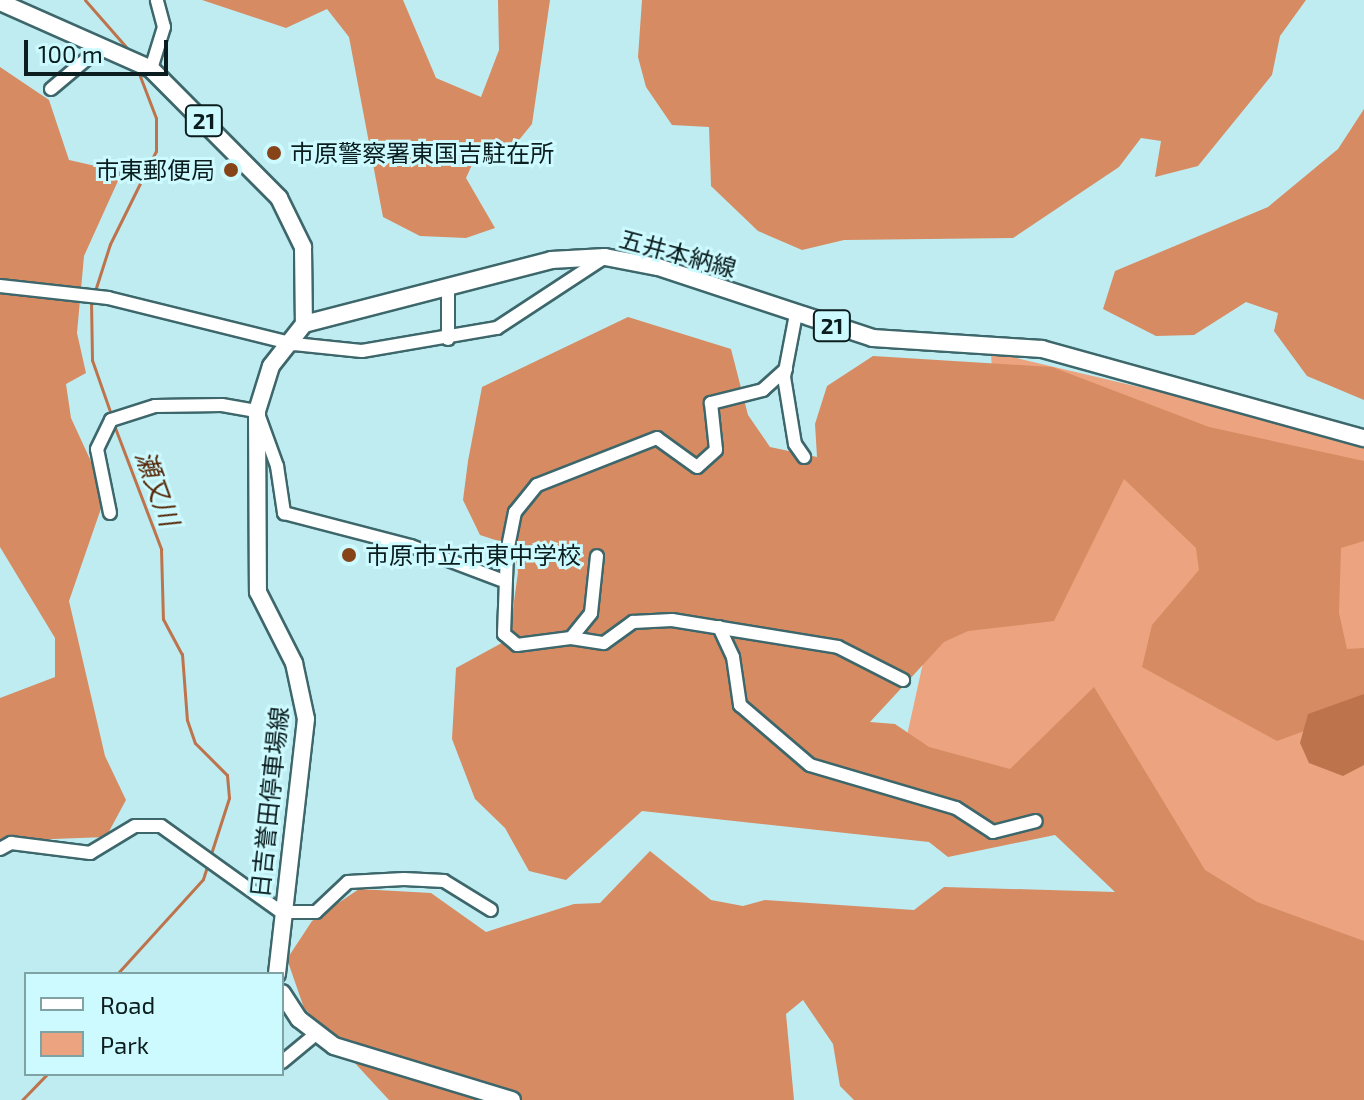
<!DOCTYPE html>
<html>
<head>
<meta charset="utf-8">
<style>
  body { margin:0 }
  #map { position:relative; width:1364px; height:1100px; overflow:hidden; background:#bfecf1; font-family:"Exo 2","Noto Sans JP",sans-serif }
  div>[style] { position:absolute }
  .green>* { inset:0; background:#eba47f }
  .forest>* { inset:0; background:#d68b62 }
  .water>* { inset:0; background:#bd744c }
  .stream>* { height:3px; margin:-1.5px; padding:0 1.5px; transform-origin:1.5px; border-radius:1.5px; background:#bd744c }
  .roads { filter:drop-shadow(2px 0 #3d676b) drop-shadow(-2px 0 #3d676b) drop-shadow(0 2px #3d676b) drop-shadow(0 -2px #3d676b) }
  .minor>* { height:12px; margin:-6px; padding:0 6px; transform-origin:6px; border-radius:6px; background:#fff }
  .major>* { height:16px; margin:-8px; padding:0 8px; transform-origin:8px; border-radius:8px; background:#fff }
  .dots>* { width:22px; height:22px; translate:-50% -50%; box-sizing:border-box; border:4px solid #ccfaff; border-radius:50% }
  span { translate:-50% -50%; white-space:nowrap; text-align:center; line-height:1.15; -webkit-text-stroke:6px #ccfaff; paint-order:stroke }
  .shield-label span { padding:2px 6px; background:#ccfaff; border:2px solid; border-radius:6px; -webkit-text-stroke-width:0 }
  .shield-label { font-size:22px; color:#0b1d1e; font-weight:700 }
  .poi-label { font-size:24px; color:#0b1d1e }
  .left { translate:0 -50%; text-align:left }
  .right { translate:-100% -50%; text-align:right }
  .street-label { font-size:24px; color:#0b1d1e }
  .water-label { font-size:26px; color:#552505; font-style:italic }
  .legend { position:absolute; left:24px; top:972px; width:260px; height:104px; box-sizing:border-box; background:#ccfaff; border:2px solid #7fa2a5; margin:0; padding:10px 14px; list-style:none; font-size:24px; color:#0b1d1e }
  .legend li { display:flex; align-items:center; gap:16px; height:40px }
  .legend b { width:40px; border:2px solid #7fa2a5 }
  .scale { position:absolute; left:24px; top:40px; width:144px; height:36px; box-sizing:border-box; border:4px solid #0b1d1e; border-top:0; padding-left:10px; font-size:24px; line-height:28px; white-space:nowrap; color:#0b1d1e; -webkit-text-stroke:6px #ccfaff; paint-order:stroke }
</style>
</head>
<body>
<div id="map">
  <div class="green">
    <div style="clip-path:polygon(991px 352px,1364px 440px,1364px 1014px,1145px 869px,900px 767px,942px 577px,995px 434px)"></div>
  </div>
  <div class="forest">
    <div style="clip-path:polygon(202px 0,403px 0,436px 78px,481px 97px,499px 50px,498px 0,550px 0,532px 124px,510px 151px,476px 156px,466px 178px,495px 228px,466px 238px,420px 236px,383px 217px,349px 37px,327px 9px,286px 28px)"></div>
    <div style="clip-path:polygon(642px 0,1306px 0,1280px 36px,1272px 75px,1198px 166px,1155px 177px,1161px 141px,1141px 138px,1119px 167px,1013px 238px,844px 240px,802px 250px,758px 231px,711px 186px,709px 127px,672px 125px,646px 87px,638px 57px)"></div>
    <div style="clip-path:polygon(0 67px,49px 100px,69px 160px,122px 172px,84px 256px,77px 333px,86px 373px,66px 384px,71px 418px,106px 494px,69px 601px,105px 756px,126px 800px,106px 837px,0 841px,0 698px,55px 677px,55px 638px,0 547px)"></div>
    <div style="clip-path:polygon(1364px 109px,1364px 400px,1307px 376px,1274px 331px,1278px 313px,1246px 302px,1194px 335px,1156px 336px,1103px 309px,1115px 271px,1268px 207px,1338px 149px)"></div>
    <div style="clip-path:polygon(628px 317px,731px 349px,748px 415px,770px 447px,817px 457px,815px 424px,827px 386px,873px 356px,1052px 367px,1209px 427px,1364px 461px,1364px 541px,1341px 548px,1339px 613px,1347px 649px,1364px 648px,1364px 709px,1277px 741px,1142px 667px,1152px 625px,1199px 570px,1196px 548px,1124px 479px,1054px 621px,968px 631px,944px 642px,870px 722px,895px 724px,929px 747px,1010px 769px,1094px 687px,1205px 870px,1257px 902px,1364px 941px,1364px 1100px,854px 1100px,840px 1086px,833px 1044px,803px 1000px,786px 1014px,794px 1100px,389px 1100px,304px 1008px,287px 959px,312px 921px,359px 889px,431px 893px,486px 932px,574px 904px,600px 903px,650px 851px,711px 900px,743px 906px,765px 900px,914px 910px,944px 887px,1115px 892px,1055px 835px,948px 857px,929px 842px,642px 811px,566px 880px,529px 871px,505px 828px,475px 799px,452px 739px,456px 668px,509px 639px,518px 572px,514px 546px,480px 535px,463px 500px,468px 461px,482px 387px)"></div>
  </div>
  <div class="water">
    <div style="clip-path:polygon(1364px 694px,1364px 765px,1343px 776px,1309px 763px,1300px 743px,1308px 714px)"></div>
  </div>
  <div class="stream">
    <div style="left:85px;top:0;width:74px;rotate:48.8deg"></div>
    <div style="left:94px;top:294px;width:52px;rotate:-72.3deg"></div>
    <div style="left:110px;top:244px;width:104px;rotate:-63.7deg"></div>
    <div style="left:156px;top:151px;width:33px;rotate:-90deg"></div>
    <div style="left:156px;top:118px;width:50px;rotate:-111deg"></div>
    <div style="left:91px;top:301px;width:59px;rotate:89deg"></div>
    <div style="left:92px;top:360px;width:60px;rotate:70.7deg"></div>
    <div style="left:114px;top:425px;width:133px;rotate:69.2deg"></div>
    <div style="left:161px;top:549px;width:70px;rotate:88.4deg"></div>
    <div style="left:163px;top:619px;width:40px;rotate:62deg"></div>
    <div style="left:182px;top:654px;width:66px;rotate:85.7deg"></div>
    <div style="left:187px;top:720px;width:24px;rotate:71deg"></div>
    <div style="left:195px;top:743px;width:45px;rotate:45deg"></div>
    <div style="left:227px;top:775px;width:23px;rotate:85deg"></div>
    <div style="left:229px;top:798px;width:62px;rotate:107.9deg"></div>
    <div style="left:117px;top:974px;width:128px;rotate:-47.8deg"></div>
    <div style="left:203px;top:879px;width:16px;rotate:-72deg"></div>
    <div style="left:22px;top:1100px;width:36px;rotate:-46deg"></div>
  </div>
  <div class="roads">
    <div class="minor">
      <div style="left:151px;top:69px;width:44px;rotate:-72.8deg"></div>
      <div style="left:164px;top:27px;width:28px;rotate:-105deg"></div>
      <div style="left:51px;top:89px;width:67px;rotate:-40.1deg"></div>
      <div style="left:0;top:286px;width:109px;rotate:6.3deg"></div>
      <div style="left:108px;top:298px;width:192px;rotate:13.9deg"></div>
      <div style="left:294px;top:344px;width:68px;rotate:5.9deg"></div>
      <div style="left:362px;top:351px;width:137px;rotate:-9.7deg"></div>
      <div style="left:497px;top:328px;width:129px;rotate:-33.3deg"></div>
      <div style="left:796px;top:314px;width:64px;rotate:100.8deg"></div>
      <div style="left:784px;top:377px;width:68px;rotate:80.7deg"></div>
      <div style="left:795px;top:444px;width:16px;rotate:55deg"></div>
      <div style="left:448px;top:339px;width:49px;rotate:-90deg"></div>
      <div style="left:786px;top:369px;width:31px;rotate:138deg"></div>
      <div style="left:763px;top:390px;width:54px;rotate:166deg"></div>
      <div style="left:711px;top:403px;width:47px;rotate:83.9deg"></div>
      <div style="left:716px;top:450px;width:25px;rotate:138deg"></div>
      <div style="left:697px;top:467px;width:49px;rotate:-144.1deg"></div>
      <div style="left:657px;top:438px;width:129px;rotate:158.6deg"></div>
      <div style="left:537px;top:485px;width:35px;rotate:129deg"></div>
      <div style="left:515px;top:512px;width:41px;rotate:101.3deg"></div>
      <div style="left:507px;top:552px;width:82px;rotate:92.1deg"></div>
      <div style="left:504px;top:634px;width:17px;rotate:40deg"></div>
      <div style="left:517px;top:645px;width:54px;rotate:-7.4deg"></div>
      <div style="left:571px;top:638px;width:33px;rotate:9deg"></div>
      <div style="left:604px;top:643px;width:36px;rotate:-36deg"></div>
      <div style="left:633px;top:622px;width:39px;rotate:-3deg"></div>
      <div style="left:672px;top:620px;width:168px;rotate:9.2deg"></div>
      <div style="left:838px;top:647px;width:73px;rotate:26.9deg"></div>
      <div style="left:110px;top:513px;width:65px;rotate:-101.5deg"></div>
      <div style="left:97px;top:449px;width:32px;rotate:-64deg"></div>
      <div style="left:111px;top:420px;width:46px;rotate:-17.7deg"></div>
      <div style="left:155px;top:406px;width:67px;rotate:-0.9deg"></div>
      <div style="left:222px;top:405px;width:36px;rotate:10deg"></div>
      <div style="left:257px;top:411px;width:59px;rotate:70deg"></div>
      <div style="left:277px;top:466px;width:48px;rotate:81.5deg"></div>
      <div style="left:284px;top:513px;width:131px;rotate:14.6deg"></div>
      <div style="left:411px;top:546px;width:96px;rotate:20.7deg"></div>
      <div style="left:719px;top:627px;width:33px;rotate:65deg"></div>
      <div style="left:733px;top:657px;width:49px;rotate:81.7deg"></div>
      <div style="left:740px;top:705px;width:92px;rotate:40.6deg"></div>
      <div style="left:810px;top:765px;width:152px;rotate:16.4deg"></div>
      <div style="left:956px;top:808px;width:44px;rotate:33deg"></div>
      <div style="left:993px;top:832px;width:44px;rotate:-14.3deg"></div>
      <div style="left:571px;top:638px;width:32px;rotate:-51deg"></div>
      <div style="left:591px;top:613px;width:57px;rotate:-84deg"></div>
      <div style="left:0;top:849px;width:13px;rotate:-29deg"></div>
      <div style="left:11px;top:843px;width:80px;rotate:7.2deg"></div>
      <div style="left:90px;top:853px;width:52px;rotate:-31deg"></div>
      <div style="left:135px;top:826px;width:26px"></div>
      <div style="left:161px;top:826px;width:148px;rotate:35.6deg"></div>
      <div style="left:281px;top:912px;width:35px"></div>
      <div style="left:316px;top:912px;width:44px;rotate:-43.2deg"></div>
      <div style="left:348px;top:882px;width:56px;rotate:-3.1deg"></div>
      <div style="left:404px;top:879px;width:40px;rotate:2.9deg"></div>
      <div style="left:444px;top:881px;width:55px;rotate:31.7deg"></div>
      <div style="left:282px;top:1062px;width:44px;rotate:-39.5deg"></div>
    </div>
    <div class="major">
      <div style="left:0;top:2px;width:165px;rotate:23.9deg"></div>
      <div style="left:151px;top:69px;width:182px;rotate:45.2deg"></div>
      <div style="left:279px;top:198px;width:55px;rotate:63.9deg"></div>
      <div style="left:303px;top:247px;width:77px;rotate:89.3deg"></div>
      <div style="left:304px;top:324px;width:53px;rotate:128.2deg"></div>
      <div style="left:271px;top:366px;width:47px;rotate:107.3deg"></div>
      <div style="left:257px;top:411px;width:181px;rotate:89.7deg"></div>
      <div style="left:258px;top:592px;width:80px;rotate:63.1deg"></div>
      <div style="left:294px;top:663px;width:57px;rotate:77.9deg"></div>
      <div style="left:306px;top:719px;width:257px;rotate:96.5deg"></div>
      <div style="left:304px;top:324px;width:255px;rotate:-14.5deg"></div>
      <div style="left:551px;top:260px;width:54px;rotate:-3.2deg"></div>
      <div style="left:605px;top:257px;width:54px;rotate:10.7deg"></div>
      <div style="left:658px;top:267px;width:226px;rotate:18.3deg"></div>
      <div style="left:873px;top:338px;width:169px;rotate:3.7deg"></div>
      <div style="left:1042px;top:349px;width:334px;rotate:15.5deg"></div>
      <div style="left:282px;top:993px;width:31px;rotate:57deg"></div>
      <div style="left:299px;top:1019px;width:44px;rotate:37.6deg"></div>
      <div style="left:334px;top:1046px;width:186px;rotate:16.9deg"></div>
    </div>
  </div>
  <div class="dots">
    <div style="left:274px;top:153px;background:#884419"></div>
    <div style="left:231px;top:170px;background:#884419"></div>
    <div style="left:349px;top:555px;background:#884419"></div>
  </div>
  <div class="shield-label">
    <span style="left:204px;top:121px">21</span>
    <span style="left:832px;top:326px">21</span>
  </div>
  <div class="poi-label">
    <span class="left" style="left:290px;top:153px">市原警察署東国吉駐在所</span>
    <span class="right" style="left:215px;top:170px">市東郵便局</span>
    <span class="left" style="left:365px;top:555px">市原市立市東中学校</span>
  </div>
  <div class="street-label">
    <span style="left:678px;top:253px;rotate:15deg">五井本納線</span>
    <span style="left:269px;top:802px;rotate:-84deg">日吉誉田停車場線</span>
  </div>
  <div class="water-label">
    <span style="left:158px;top:488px;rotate:70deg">瀬又川</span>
  </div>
  <ul class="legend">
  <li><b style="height:10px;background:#fff"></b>Road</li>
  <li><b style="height:22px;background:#eba47f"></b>Park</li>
  </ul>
  <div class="scale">100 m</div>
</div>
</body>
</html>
